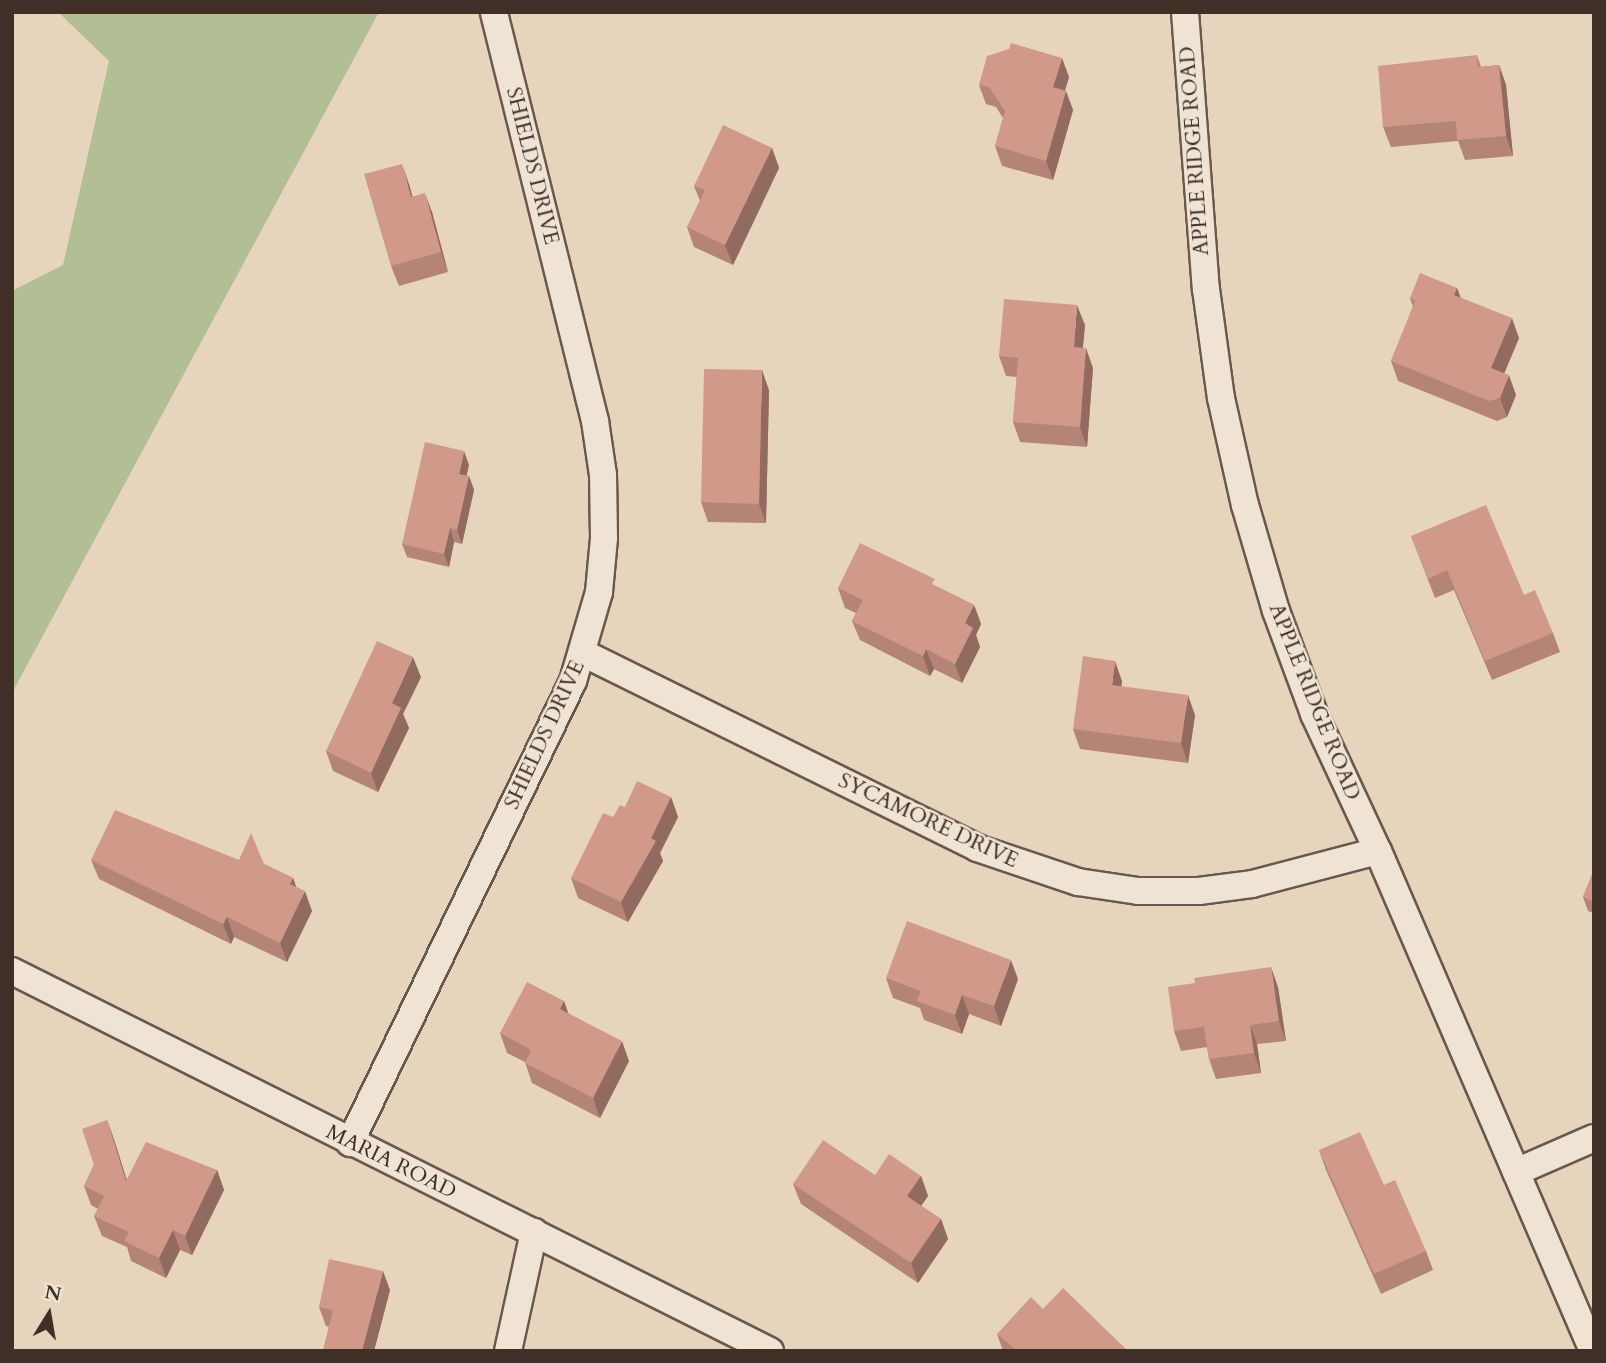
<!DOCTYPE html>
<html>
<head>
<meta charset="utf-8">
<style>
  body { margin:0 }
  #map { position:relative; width:1606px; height:1363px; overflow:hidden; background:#e6d5bc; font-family:Cardo,serif }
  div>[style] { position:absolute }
  .green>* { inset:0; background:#b2be93 }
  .roads { filter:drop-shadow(2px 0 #69584c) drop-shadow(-2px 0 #69584c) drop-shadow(0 2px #69584c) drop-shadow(0 -2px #69584c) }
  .minor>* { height:26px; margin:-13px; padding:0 13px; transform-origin:13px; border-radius:13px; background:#efe4d3 }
  .wall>* { inset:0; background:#b48476 }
  .shaded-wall>* { inset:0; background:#926b60 }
  .building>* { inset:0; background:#d19989 }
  span { translate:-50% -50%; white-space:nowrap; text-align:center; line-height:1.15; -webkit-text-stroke:5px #efe4d3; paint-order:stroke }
  .street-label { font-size:21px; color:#3f2f27 }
  .frame { position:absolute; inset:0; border:14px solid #3f2f27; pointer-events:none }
  .north { position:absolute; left:14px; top:1279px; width:70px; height:70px; -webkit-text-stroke:5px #efe4d3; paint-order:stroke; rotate:11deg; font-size:19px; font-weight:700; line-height:28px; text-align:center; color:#3f2f27 }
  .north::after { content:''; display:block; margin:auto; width:24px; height:32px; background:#3f2f27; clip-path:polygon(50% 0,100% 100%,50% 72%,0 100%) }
</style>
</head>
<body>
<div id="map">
  <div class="green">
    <div style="clip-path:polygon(58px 12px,379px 12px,12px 693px,12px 291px,63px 265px,109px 61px)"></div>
  </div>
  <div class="roads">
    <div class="minor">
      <div style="left:1185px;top:12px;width:278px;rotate:85.7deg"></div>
      <div style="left:1206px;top:289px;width:110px;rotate:82.2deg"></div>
      <div style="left:1221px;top:398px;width:110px;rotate:77.4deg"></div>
      <div style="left:1245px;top:505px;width:110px;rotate:73.7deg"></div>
      <div style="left:1276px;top:611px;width:110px;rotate:69.7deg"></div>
      <div style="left:1314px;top:714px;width:151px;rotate:65deg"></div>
      <div style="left:1378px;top:851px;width:544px;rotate:66.73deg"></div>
      <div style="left:583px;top:653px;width:440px;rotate:26.3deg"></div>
      <div style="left:977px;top:848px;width:107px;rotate:18.6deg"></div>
      <div style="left:1078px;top:882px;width:61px;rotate:8.5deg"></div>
      <div style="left:1138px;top:891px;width:61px"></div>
      <div style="left:1199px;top:891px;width:53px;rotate:-7.5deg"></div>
      <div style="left:1252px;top:884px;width:130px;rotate:-14.7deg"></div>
      <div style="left:12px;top:971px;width:848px;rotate:26.63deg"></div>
      <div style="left:350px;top:1143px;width:513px;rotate:-64.23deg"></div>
      <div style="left:573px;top:681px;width:93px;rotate:-73.7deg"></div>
      <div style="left:599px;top:592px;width:54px;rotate:-84.7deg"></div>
      <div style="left:604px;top:538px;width:63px;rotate:-90.9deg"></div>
      <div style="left:603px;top:475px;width:55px;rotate:-98.4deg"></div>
      <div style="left:595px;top:421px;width:421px;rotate:-103.9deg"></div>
      <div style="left:1516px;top:1172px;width:85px;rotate:-23.6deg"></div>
      <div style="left:508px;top:1351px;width:122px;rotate:-77.7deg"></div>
    </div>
  </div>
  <div class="wall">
    <div style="clip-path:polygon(1477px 55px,1481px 67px,1499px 65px,1506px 85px,1513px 156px,1465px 160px,1458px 141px,1391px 147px,1383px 127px)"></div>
    <div style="clip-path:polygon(1069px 77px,1065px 90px,1073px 110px,1053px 180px,1002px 166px,995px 146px,1003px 118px,996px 107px,986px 104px,979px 85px)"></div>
    <div style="clip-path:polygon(772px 148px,779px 168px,733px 265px,694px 247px,687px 227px,700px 201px,694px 186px)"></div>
    <div style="clip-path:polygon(409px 184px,412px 196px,432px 212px,448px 272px,399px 286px,391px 266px)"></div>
    <div style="clip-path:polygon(1457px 288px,1461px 298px,1519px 338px,1504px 374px,1516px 395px,1507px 417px,1497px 421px,1398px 381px,1391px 361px,1413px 307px,1410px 298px)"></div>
    <div style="clip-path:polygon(1085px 325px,1083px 348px,1093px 368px,1087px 447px,1020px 442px,1013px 422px,1017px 377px,1006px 376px,999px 356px)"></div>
    <div style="clip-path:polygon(769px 390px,766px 523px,708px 522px,701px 502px)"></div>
    <div style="clip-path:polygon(469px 465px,466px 476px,469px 476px,474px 490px,462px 544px,454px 542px,449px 567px,407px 557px,402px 544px)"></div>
    <div style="clip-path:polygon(1411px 536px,1524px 595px,1553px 633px,1560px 652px,1492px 680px,1454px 590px,1435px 598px)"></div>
    <div style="clip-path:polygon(938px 587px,974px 605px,981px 624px,976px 635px,980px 647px,962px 683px,934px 669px,930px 676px,860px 640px,852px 621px,856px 613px,845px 608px,838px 588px)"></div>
    <div style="clip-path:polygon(421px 677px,403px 714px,409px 728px,378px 792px,333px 771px,326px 751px)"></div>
    <div style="clip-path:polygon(1122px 681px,1121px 686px,1195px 715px,1188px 763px,1080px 749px,1073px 729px)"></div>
    <div style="clip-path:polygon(671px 797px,678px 817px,660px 853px,663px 861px,628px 922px,578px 898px,571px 878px,613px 817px,625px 807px)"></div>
    <div style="clip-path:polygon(91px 860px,264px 864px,293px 878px,296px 887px,312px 911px,287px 962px,234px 937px,231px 944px,99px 879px)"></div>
    <div style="clip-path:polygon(1593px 872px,1594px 913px,1588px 911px,1583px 897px)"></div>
    <div style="clip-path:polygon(886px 978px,1018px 979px,1001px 1026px,969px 1014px,962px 1034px,924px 1020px,920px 1008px,893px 998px)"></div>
    <div style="clip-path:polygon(1278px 987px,1286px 1041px,1257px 1044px,1261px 1073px,1216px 1079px,1209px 1059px,1207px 1047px,1181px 1051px,1174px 1031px)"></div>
    <div style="clip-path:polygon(564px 1001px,568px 1013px,629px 1061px,600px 1118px,532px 1083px,525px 1062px,507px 1053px,500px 1033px)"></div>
    <div style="clip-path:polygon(107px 1120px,126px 1179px,217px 1170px,224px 1190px,192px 1255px,180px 1250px,166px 1278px,131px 1261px,127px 1247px,102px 1236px,94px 1216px,98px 1209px,91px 1205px,84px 1186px,94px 1165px)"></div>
    <div style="clip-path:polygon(1319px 1150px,1384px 1185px,1426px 1251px,1433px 1270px,1381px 1294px,1326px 1170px)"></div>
    <div style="clip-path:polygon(875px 1175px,921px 1176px,928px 1196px,921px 1206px,941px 1219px,948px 1239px,918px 1283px,801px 1204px,793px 1184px)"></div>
    <div style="clip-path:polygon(390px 1290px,374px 1351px,323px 1351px,329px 1327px,326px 1326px,319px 1307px)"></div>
    <div style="clip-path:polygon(997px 1334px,1128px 1351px,1003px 1351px)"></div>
  </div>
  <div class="shaded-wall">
    <div style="clip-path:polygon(1062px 58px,1069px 77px,1060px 107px,1053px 87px)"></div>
    <div style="clip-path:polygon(1499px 65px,1506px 85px,1513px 156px,1506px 136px)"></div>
    <div style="clip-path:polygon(1066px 91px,1073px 110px,1053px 180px,1046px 161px)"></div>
    <div style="clip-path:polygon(772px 148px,779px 168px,733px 265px,725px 245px)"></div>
    <div style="clip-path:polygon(402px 164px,409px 184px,418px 217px,411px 197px)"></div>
    <div style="clip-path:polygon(425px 193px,432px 212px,448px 272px,441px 252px)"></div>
    <div style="clip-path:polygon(1457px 288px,1464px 308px,1454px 295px)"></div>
    <div style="clip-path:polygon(1077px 305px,1085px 325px,1081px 366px,1074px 347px)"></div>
    <div style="clip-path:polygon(1512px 318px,1519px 338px,1498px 388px,1491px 368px)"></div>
    <div style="clip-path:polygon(1086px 348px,1093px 368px,1087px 447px,1080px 427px)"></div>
    <div style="clip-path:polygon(762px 370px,769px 390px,766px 523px,759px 504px)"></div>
    <div style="clip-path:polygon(1509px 375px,1516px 395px,1507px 417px,1500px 398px)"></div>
    <div style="clip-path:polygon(464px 451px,469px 465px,464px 487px,459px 474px)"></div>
    <div style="clip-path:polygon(469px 476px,474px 490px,462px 544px,457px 530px)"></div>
    <div style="clip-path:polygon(450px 528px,454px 542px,449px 567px,444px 554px)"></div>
    <div style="clip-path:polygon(974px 605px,981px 624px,976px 635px,980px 647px,962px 683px,955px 664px,965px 623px)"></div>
    <div style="clip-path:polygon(926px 649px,934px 669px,930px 676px,923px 656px)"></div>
    <div style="clip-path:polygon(413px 657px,421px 677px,403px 714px,409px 728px,378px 792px,371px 773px,392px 703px)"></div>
    <div style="clip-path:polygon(1115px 661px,1122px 681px,1119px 704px,1112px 685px)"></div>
    <div style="clip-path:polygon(1188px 695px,1195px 715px,1188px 763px,1181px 743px)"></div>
    <div style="clip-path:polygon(671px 797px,678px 817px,660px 853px,663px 861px,628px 922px,621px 902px)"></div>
    <div style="clip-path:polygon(293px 878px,300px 898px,290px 884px)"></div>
    <div style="clip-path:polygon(305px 891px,312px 911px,287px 962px,280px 943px)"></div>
    <div style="clip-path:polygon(227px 917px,234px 937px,231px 944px,223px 924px)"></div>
    <div style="clip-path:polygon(1011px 960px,1018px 979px,1001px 1026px,994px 1006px)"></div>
    <div style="clip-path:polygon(1271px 967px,1278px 987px,1286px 1041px,1279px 1021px)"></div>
    <div style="clip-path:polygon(962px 995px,969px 1014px,962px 1034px,955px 1015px)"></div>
    <div style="clip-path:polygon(564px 1001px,571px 1021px,560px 1009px)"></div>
    <div style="clip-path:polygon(1250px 1025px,1257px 1044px,1261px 1073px,1254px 1053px)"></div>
    <div style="clip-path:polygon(622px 1041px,629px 1061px,600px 1118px,593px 1098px)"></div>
    <div style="clip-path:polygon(107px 1120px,114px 1139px,133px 1200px,126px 1181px)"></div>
    <div style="clip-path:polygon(217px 1170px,224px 1190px,192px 1255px,185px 1236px)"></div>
    <div style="clip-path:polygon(921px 1176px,928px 1196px,914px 1216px,907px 1196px)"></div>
    <div style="clip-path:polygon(941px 1219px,948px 1239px,918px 1283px,911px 1263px)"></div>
    <div style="clip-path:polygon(173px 1230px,180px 1250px,166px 1278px,159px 1258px)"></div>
    <div style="clip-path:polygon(383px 1271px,390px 1290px,374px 1351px,362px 1351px)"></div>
  </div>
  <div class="building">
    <div style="clip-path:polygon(1011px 43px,1062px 58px,1053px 87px,1066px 91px,1046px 161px,995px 146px,1005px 111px,989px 87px,979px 85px,987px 56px,1009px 49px)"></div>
    <div style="clip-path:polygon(1477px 55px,1478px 67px,1499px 65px,1506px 136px,1457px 140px,1456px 121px,1383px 127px,1378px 66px)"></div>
    <div style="clip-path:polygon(723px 125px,772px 148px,725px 245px,687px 227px,705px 190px,694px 186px)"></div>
    <div style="clip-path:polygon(402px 164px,411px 197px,425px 193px,441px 252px,391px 266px,364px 174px)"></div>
    <div style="clip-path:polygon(1420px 273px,1457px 288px,1454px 295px,1512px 318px,1491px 368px,1509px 375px,1500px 398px,1489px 401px,1391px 361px,1415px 301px,1410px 298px)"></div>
    <div style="clip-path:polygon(1004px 299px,1077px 305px,1074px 347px,1086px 348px,1080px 427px,1013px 422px,1018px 358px,999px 356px)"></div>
    <div style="clip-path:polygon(704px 369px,762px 370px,759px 504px,701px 502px)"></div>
    <div style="clip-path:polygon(425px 442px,464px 451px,459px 474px,469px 476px,457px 530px,450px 528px,444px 554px,402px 544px)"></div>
    <div style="clip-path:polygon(1486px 505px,1524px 595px,1535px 590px,1553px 633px,1485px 661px,1447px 570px,1428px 579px,1411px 536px)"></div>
    <div style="clip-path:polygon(860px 543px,935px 579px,932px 584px,974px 605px,965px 623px,973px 628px,955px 664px,926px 649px,923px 656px,852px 621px,863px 600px,838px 588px)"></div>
    <div style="clip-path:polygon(377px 641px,413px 657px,392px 703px,401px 708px,371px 773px,326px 751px)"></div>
    <div style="clip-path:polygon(1083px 656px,1115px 661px,1112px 685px,1188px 695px,1181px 743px,1073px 729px)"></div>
    <div style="clip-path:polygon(637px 781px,671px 797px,651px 838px,656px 841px,621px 902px,571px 878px,603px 813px,613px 817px,620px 805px,625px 807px)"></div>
    <div style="clip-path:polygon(115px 810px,239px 860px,251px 833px,264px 864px,293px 878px,290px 884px,305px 891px,280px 943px,227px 917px,223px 924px,91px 860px)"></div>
    <div style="clip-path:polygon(1593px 872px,1594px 872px,1594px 902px,1583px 897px)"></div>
    <div style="clip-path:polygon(907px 921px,1011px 960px,994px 1006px,962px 995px,955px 1015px,917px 1001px,921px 991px,886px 978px)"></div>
    <div style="clip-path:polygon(1271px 967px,1279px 1021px,1250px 1025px,1254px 1053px,1209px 1059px,1204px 1027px,1174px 1031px,1168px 987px,1195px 983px,1194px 978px)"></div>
    <div style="clip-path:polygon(527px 982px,564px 1001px,560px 1009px,622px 1041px,593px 1098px,525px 1063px,531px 1050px,500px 1033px)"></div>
    <div style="clip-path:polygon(107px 1120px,126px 1181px,146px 1142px,217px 1170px,185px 1236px,173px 1230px,159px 1258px,124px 1241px,129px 1232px,94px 1216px,104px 1196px,84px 1186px,94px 1165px,82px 1129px)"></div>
    <div style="clip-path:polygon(1360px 1132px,1384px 1185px,1395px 1180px,1426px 1251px,1374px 1274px,1319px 1150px)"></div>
    <div style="clip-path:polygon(823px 1140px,875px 1175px,889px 1154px,921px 1176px,907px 1196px,941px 1219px,911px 1263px,793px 1184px)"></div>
    <div style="clip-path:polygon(329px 1259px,383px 1271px,362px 1351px,323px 1351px,333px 1310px,319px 1307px)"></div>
    <div style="clip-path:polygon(1063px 1288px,1128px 1351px,1017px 1351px,997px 1334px,1031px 1297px,1043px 1309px)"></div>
  </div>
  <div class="street-label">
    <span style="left:1195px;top:151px;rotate:-94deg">APPLE RIDGE ROAD</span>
    <span style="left:532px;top:166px;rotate:76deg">SHIELDS DRIVE</span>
    <span style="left:1314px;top:702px;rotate:68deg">APPLE RIDGE ROAD</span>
    <span style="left:545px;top:735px;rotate:-65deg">SHIELDS DRIVE</span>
    <span style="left:928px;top:821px;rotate:25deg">SYCAMORE DRIVE</span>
    <span style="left:391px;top:1162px;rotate:26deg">MARIA ROAD</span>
  </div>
  <div class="frame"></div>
  <div class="north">N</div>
</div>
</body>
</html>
